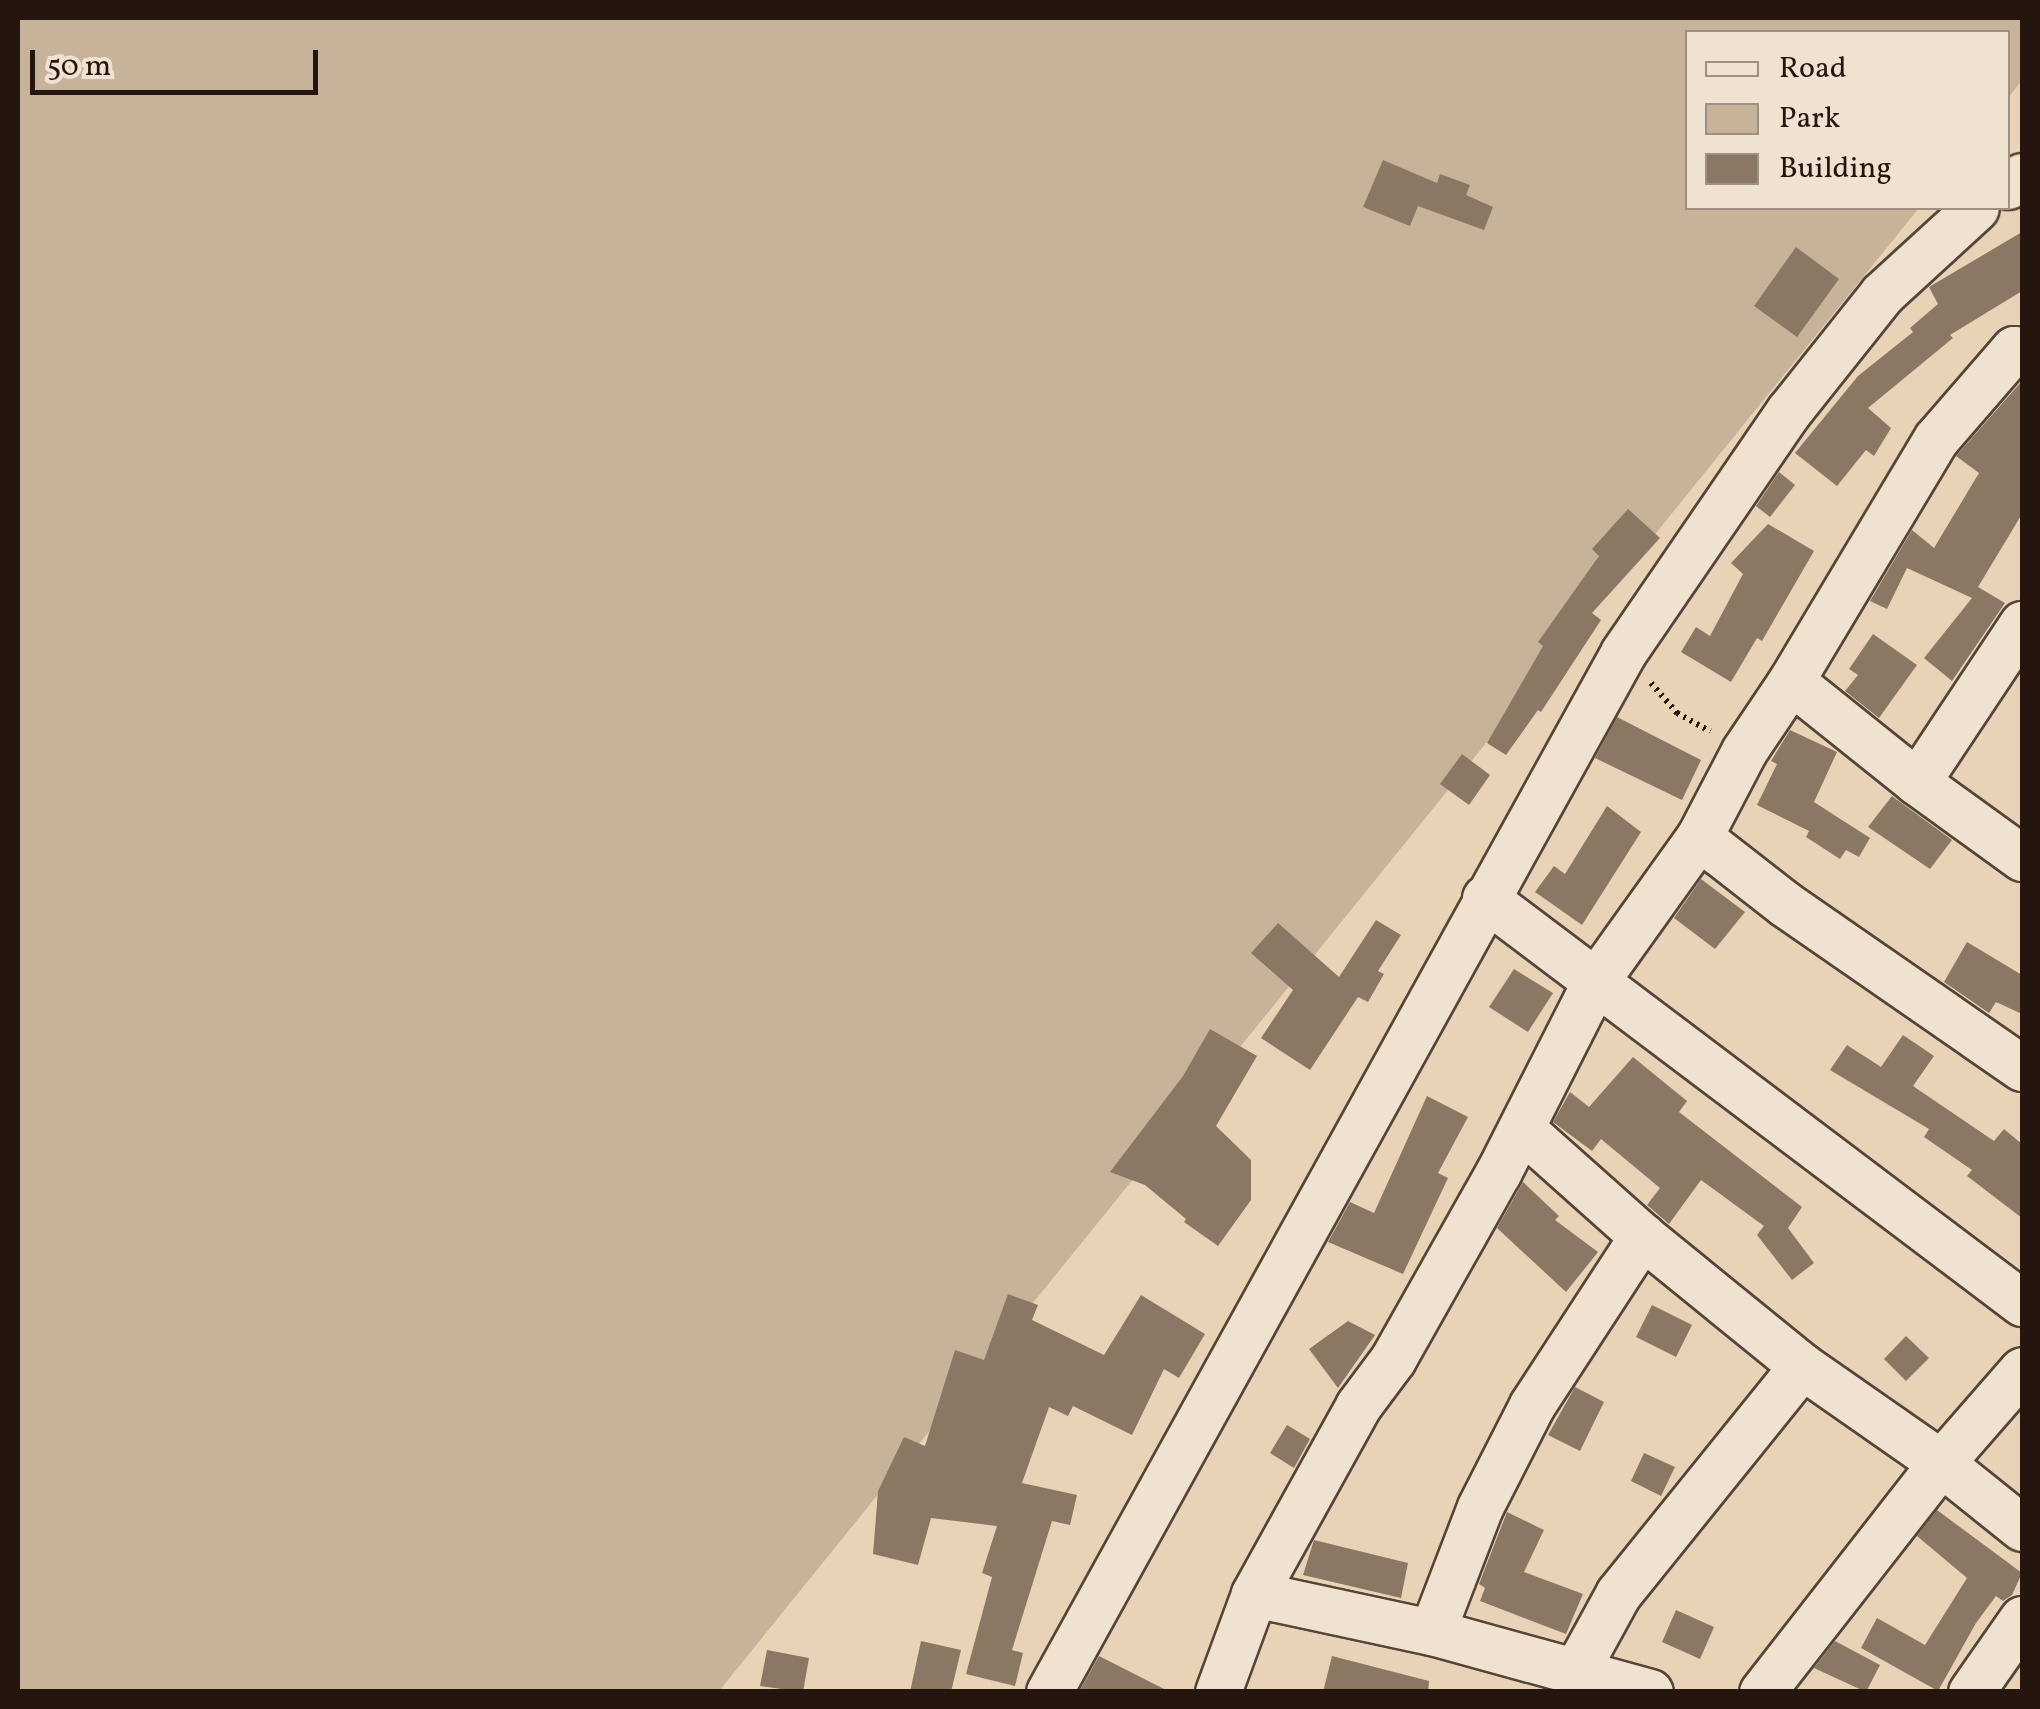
<!DOCTYPE html>
<html>
<head>
<meta charset="utf-8">
<style>
  body { margin:0 }
  #map { position:relative; width:2040px; height:1709px; overflow:hidden; background:#e8d3b6; font-family:Vollkorn,serif }
  div>[style] { position:absolute }
  .green>* { inset:0; background:#c7b399 }
  .building>* { inset:0; background:#8a7865 }
  .path>* { height:6px; margin-top:-3px; transform-origin:0; background:repeating-linear-gradient(90deg,#24150e 0 2.5px,transparent 0 7.5px) }
  .roads { filter:drop-shadow(2px 0 #554438) drop-shadow(-2px 0 #554438) drop-shadow(0 2px #554438) drop-shadow(0 -2px #554438) }
  .street>* { height:45px; margin:-22.5px; padding:0 22.5px; transform-origin:22.5px; border-radius:22.5px; background:#f0e2d0 }
  span { translate:-50% -50%; white-space:nowrap; text-align:center; line-height:1.15; -webkit-text-stroke:9px #f0e2d0; paint-order:stroke }
  .frame { position:absolute; inset:0; border:20px solid #24150e; pointer-events:none }
  .legend { position:absolute; left:1685px; top:30px; width:325px; height:180px; box-sizing:border-box; background:#f0e2d0; border:2px solid #9e9082; margin:0; padding:12px 18px; list-style:none; font-size:30px; color:#24150e }
  .legend li { display:flex; align-items:center; gap:20px; height:50px }
  .legend b { width:50px; border:2px solid #9e9082 }
  .scale { position:absolute; left:30px; top:50px; width:288px; height:45px; box-sizing:border-box; border:5px solid #24150e; border-top:0; padding-left:12px; font-size:30px; line-height:35px; white-space:nowrap; color:#24150e; -webkit-text-stroke:8px #f0e2d0; paint-order:stroke }
</style>
</head>
<body>
<div id="map">
  <div class="green">
    <div style="clip-path:polygon(18px 18px,2022px 18px,2022px 80px,2008px 98px,2008px 32px,1688px 32px,1688px 208px,1919px 208px,719px 1691px,18px 1692px)"></div>
  </div>
  <div class="building">
    <div style="clip-path:polygon(1383px 160px,1437px 183px,1440px 174px,1470px 185px,1466px 195px,1493px 207px,1484px 230px,1418px 206px,1410px 226px,1363px 207px)"></div>
    <div style="clip-path:polygon(2022px 232px,2022px 291px,1950px 335px,1953px 338px,1868px 408px,1891px 428px,1874px 456px,1866px 450px,1837px 486px,1795px 453px,1858px 376px,1913px 332px,1910px 328px,1938px 304px,1929px 287px)"></div>
    <div style="clip-path:polygon(1796px 247px,1839px 279px,1797px 337px,1754px 306px)"></div>
    <div style="clip-path:polygon(2022px 381px,2022px 514px,1978px 587px,2005px 603px,1952px 681px,1924px 658px,1972px 598px,1907px 568px,1887px 609px,1870px 601px,1912px 530px,1934px 548px,1979px 473px,1956px 456px)"></div>
    <div style="clip-path:polygon(1779px 472px,1795px 485px,1770px 517px,1756px 506px)"></div>
    <div style="clip-path:polygon(1628px 509px,1660px 538px,1592px 613px,1601px 620px,1541px 712px,1538px 710px,1506px 755px,1487px 743px,1543px 646px,1538px 642px,1599px 556px,1592px 549px)"></div>
    <div style="clip-path:polygon(1768px 524px,1814px 551px,1762px 641px,1757px 638px,1731px 682px,1681px 652px,1696px 627px,1710px 636px,1743px 574px,1731px 563px)"></div>
    <div style="clip-path:polygon(1873px 634px,1917px 665px,1879px 718px,1845px 691px,1858px 675px,1849px 669px)"></div>
    <div style="clip-path:polygon(1617px 717px,1701px 760px,1682px 800px,1595px 758px)"></div>
    <div style="clip-path:polygon(1790px 730px,1837px 752px,1814px 802px,1870px 838px,1859px 857px,1846px 850px,1840px 859px,1806px 837px,1809px 831px,1757px 805px,1777px 764px,1771px 761px)"></div>
    <div style="clip-path:polygon(1462px 754px,1490px 775px,1469px 805px,1440px 784px)"></div>
    <div style="clip-path:polygon(1892px 796px,1952px 840px,1930px 869px,1868px 827px)"></div>
    <div style="clip-path:polygon(1607px 806px,1641px 832px,1582px 925px,1535px 892px,1554px 866px,1565px 874px)"></div>
    <div style="clip-path:polygon(1701px 879px,1745px 912px,1715px 949px,1674px 918px)"></div>
    <div style="clip-path:polygon(1376px 920px,1401px 935px,1378px 971px,1384px 974px,1368px 1002px,1358px 997px,1310px 1070px,1261px 1038px,1293px 990px,1251px 953px,1278px 923px,1339px 977px)"></div>
    <div style="clip-path:polygon(1967px 942px,2022px 975px,2022px 1014px,1996px 1002px,1989px 1013px,1944px 982px)"></div>
    <div style="clip-path:polygon(1514px 969px,1553px 993px,1528px 1032px,1489px 1007px)"></div>
    <div style="clip-path:polygon(1210px 1029px,1257px 1056px,1216px 1126px,1251px 1160px,1251px 1200px,1218px 1246px,1184px 1222px,1186px 1219px,1145px 1185px,1110px 1172px,1183px 1076px)"></div>
    <div style="clip-path:polygon(1903px 1035px,1934px 1056px,1913px 1086px,1994px 1141px,2004px 1129px,2022px 1144px,2022px 1218px,1967px 1176px,1972px 1170px,1924px 1137px,1929px 1129px,1830px 1070px,1847px 1045px,1881px 1067px)"></div>
    <div style="clip-path:polygon(1633px 1057px,1687px 1101px,1679px 1112px,1802px 1207px,1788px 1228px,1814px 1263px,1792px 1280px,1757px 1235px,1764px 1226px,1701px 1180px,1669px 1224px,1647px 1205px,1660px 1188px,1601px 1139px,1592px 1151px,1553px 1122px,1570px 1092px,1589px 1107px)"></div>
    <div style="clip-path:polygon(1427px 1096px,1468px 1117px,1438px 1173px,1448px 1178px,1403px 1274px,1328px 1242px,1350px 1202px,1374px 1213px)"></div>
    <div style="clip-path:polygon(1523px 1182px,1559px 1216px,1555px 1220px,1598px 1252px,1566px 1292px,1497px 1228px)"></div>
    <div style="clip-path:polygon(1008px 1294px,1038px 1305px,1032px 1320px,1104px 1355px,1141px 1295px,1205px 1334px,1179px 1378px,1164px 1369px,1132px 1435px,1073px 1406px,1068px 1416px,1049px 1407px,1022px 1483px,1077px 1495px,1070px 1525px,1052px 1521px,1012px 1650px,1023px 1653px,1015px 1686px,966px 1674px,992px 1577px,982px 1573px,997px 1526px,931px 1518px,918px 1565px,873px 1554px,878px 1491px,904px 1437px,925px 1446px,955px 1350px,984px 1360px)"></div>
    <div style="clip-path:polygon(1652px 1305px,1692px 1325px,1676px 1357px,1636px 1337px)"></div>
    <div style="clip-path:polygon(1348px 1321px,1375px 1335px,1338px 1388px,1309px 1349px)"></div>
    <div style="clip-path:polygon(1906px 1336px,1929px 1358px,1906px 1381px,1884px 1359px)"></div>
    <div style="clip-path:polygon(1575px 1387px,1604px 1402px,1580px 1451px,1548px 1435px)"></div>
    <div style="clip-path:polygon(1287px 1425px,1310px 1439px,1294px 1468px,1270px 1453px)"></div>
    <div style="clip-path:polygon(1644px 1453px,1675px 1467px,1661px 1496px,1631px 1481px)"></div>
    <div style="clip-path:polygon(1937px 1510px,2022px 1573px,2012px 1595px,2003px 1601px,1996px 1596px,1976px 1623px,1938px 1691px,1861px 1648px,1877px 1618px,1925px 1645px,1967px 1578px,1917px 1536px)"></div>
    <div style="clip-path:polygon(1507px 1512px,1544px 1530px,1524px 1572px,1583px 1594px,1566px 1634px,1480px 1601px,1485px 1588px,1479px 1584px)"></div>
    <div style="clip-path:polygon(1314px 1540px,1408px 1563px,1401px 1598px,1303px 1575px)"></div>
    <div style="clip-path:polygon(1676px 1610px,1714px 1627px,1700px 1659px,1662px 1642px)"></div>
    <div style="clip-path:polygon(921px 1641px,961px 1650px,951px 1692px,910px 1692px)"></div>
    <div style="clip-path:polygon(1835px 1641px,1880px 1665px,1866px 1692px,1814px 1668px)"></div>
    <div style="clip-path:polygon(767px 1650px,809px 1658px,803px 1692px,760px 1686px)"></div>
    <div style="clip-path:polygon(1099px 1656px,1170px 1692px,1079px 1692px)"></div>
    <div style="clip-path:polygon(1332px 1656px,1429px 1681px,1428px 1692px,1323px 1692px)"></div>
  </div>
  <div class="path">
    <div style="left:1651px;top:683px;width:40px;rotate:49deg"></div>
    <div style="left:1677px;top:713px;width:38px;rotate:29deg"></div>
  </div>
  <div class="roads">
    <div class="street">
      <div style="left:2008px;top:186px;width:17px;rotate:-36deg"></div>
      <div style="left:1791px;top:681px;width:282px;rotate:-59.1deg"></div>
      <div style="left:1936px;top:439px;width:119px;rotate:-49.1deg"></div>
      <div style="left:2014px;top:349px;width:9px;rotate:21deg"></div>
      <div style="left:1917px;top:782px;width:190px;rotate:-56.4deg"></div>
      <div style="left:2022px;top:858px;width:130px;rotate:-144.1deg"></div>
      <div style="left:1917px;top:782px;width:161px;rotate:-141.3deg"></div>
      <div style="left:1791px;top:681px;width:84px;rotate:123.9deg"></div>
      <div style="left:1744px;top:751px;width:97px;rotate:117.6deg"></div>
      <div style="left:1699px;top:837px;width:109px;rotate:37.9deg"></div>
      <div style="left:1785px;top:904px;width:288px;rotate:34.7deg"></div>
      <div style="left:1485px;top:898px;width:673px;rotate:37.02deg"></div>
      <div style="left:1522px;top:1129px;width:161px;rotate:41.7deg"></div>
      <div style="left:1642px;top:1236px;width:206px;rotate:39.1deg"></div>
      <div style="left:1802px;top:1366px;width:169px;rotate:34.9deg"></div>
      <div style="left:1941px;top:1463px;width:104px;rotate:38.7deg"></div>
      <div style="left:1254px;top:1594px;width:215px;rotate:-61deg"></div>
      <div style="left:1358px;top:1406px;width:59px;rotate:-53.3deg"></div>
      <div style="left:1393px;top:1359px;width:214px;rotate:-60.6deg"></div>
      <div style="left:1498px;top:1173px;width:214px;rotate:-63.1deg"></div>
      <div style="left:1595px;top:982px;width:178px;rotate:-54.4deg"></div>
      <div style="left:1432px;top:1632px;width:134px;rotate:-69deg"></div>
      <div style="left:1480px;top:1507px;width:114px;rotate:-63deg"></div>
      <div style="left:1532px;top:1405px;width:202px;rotate:-56.9deg"></div>
      <div style="left:1577px;top:1669px;width:85px;rotate:-61.3deg"></div>
      <div style="left:1618px;top:1594px;width:293px;rotate:-51.1deg"></div>
      <div style="left:1049px;top:1692px;width:1187px;rotate:-61.08deg"></div>
      <div style="left:1623px;top:653px;width:293px;rotate:-55.6deg"></div>
      <div style="left:1789px;top:411px;width:149px;rotate:-51.5deg"></div>
      <div style="left:1882px;top:294px;width:127px;rotate:-42.5deg"></div>
      <div style="left:1218px;top:1692px;width:104px;rotate:-69.8deg"></div>
      <div style="left:1254px;top:1594px;width:182px;rotate:12.1deg"></div>
      <div style="left:1432px;top:1632px;width:226px;rotate:15.4deg"></div>
      <div style="left:1762px;top:1692px;width:291px;rotate:-52deg"></div>
      <div style="left:1941px;top:1463px;width:123px;rotate:-48.9deg"></div>
      <div style="left:1971px;top:1692px;width:89px;rotate:-55.1deg"></div>
    </div>
  </div>
  <div class="frame"></div>
  <ul class="legend">
  <li><b style="height:12px;background:#f0e2d0"></b>Road</li>
  <li><b style="height:28px;background:#c7b399"></b>Park</li>
  <li><b style="height:28px;background:#8a7865"></b>Building</li>
  </ul>
  <div class="scale">50 m</div>
</div>
</body>
</html>
